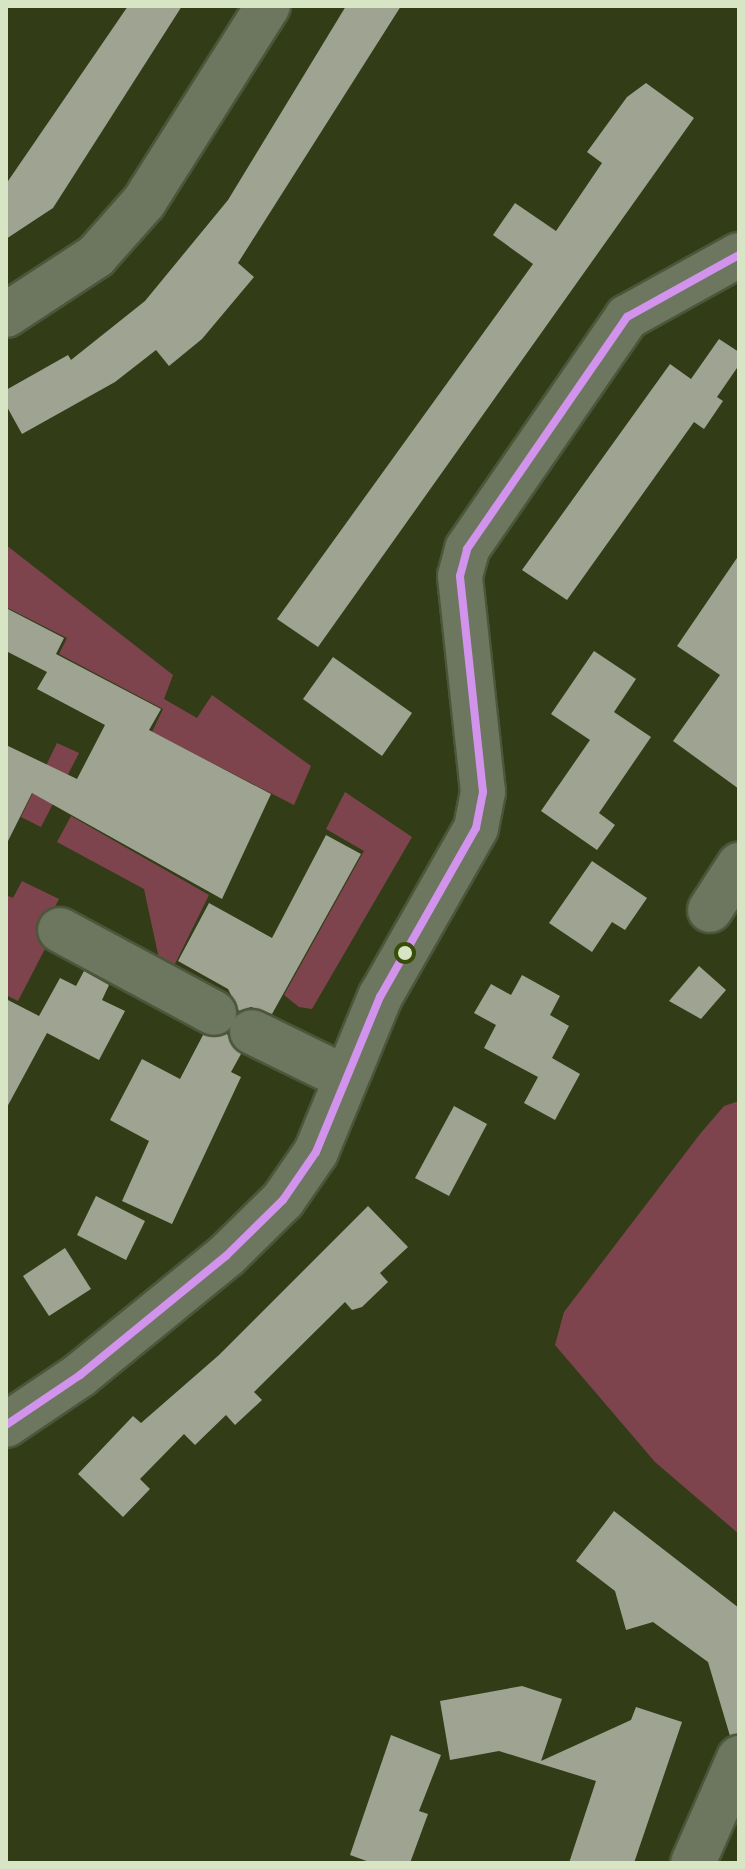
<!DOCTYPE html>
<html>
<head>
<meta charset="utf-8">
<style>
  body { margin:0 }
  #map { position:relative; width:745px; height:1869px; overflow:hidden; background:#323d17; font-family:Montserrat,sans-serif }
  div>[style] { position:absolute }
  .green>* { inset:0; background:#7e444d }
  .building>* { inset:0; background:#9ea392 }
  .roads { filter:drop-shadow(2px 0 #4c563a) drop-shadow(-2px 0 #4c563a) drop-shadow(0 2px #4c563a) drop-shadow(0 -2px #4c563a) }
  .minor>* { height:44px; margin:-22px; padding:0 22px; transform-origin:22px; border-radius:22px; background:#6d765e }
  .bus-1>* { height:8px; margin:-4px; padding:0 4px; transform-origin:4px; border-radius:4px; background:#d193ec }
  .dots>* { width:22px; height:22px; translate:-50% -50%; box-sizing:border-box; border:4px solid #384d07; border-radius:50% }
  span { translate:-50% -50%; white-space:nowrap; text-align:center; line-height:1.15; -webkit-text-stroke:8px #384d07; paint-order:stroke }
  .frame { position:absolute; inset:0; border:8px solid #d7e5c4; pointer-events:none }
</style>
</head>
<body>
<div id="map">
  <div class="green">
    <div style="clip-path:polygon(6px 545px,173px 675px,164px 699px,197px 718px,212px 695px,311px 766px,294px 805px,152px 732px,163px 709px,59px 654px,67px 638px,6px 607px)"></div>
    <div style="clip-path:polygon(57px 743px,79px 753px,41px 827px,21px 817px)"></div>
    <div style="clip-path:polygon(345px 792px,412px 837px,312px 1009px,299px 1007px,284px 995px,364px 851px,326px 829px)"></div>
    <div style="clip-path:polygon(71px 816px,209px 895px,170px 974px,161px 968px,144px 889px,57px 842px)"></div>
    <div style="clip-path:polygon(22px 881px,59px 899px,38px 939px,47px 945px,18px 1001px,6px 995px,6px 895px,13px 898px)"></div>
    <div style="clip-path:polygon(739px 1101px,739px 1534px,655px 1462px,555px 1345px,564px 1312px,700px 1134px,724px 1106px)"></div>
  </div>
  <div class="building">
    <div style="clip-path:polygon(128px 6px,182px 6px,53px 208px,6px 239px,6px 184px)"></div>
    <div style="clip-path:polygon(346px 6px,401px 6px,238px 263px,254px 277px,202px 339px,169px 366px,156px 350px,115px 382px,22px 434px,6px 405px,6px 390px,68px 355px,71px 360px,145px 301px,228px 200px)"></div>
    <div style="clip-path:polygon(646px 83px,694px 118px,318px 647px,277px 619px,533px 264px,493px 235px,515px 203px,556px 231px,602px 163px,587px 152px,627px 97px)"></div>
    <div style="clip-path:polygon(719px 339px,739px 352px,739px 365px,717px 397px,723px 401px,704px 429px,694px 422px,567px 600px,522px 570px,670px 364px,691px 379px)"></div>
    <div style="clip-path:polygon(739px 555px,739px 789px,673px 741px,720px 675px,677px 646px)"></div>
    <div style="clip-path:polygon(6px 608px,64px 638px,56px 654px,161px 709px,149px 730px,271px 794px,222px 899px,32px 793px,6px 845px,6px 745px,77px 779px,105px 725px,37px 689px,47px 672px,6px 651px)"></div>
    <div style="clip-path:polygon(594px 651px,636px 679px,614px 712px,651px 737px,599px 813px,615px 825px,597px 850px,541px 811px,590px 740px,551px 714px)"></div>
    <div style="clip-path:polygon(333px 657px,412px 713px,382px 756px,303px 699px)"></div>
    <div style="clip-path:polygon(326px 835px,361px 854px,272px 1014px,251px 1007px,239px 1011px,228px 989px,178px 961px,209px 903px,272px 938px)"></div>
    <div style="clip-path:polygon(592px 861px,647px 898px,625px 930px,612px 922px,592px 952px,549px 923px)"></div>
    <div style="clip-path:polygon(699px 966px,726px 990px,701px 1019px,669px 1001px)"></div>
    <div style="clip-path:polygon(84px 971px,109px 985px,102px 1000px,125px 1011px,99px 1060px,47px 1033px,6px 1109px,6px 999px,39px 1016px,60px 978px,76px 986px)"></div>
    <div style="clip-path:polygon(522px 975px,560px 996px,550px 1015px,569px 1026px,552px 1058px,580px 1074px,555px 1120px,524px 1103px,538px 1077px,484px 1048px,496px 1025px,474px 1013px,491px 984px,511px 995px)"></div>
    <div style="clip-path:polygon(227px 1034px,241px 1054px,231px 1072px,241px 1077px,172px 1224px,122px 1201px,149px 1141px,110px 1120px,142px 1059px,180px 1079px,203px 1035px)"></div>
    <div style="clip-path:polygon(454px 1106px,487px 1124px,449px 1196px,415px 1178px)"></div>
    <div style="clip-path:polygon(96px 1196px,145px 1221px,126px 1260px,77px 1235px)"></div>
    <div style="clip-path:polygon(368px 1206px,408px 1247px,380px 1273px,388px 1282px,362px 1307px,352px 1310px,345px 1302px,254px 1392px,262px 1400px,235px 1425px,226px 1415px,195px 1445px,184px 1434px,140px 1479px,150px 1489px,123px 1517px,78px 1474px,133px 1416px,141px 1423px,219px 1355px)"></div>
    <div style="clip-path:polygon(65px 1248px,91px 1289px,49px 1316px,23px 1276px)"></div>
    <div style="clip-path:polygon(614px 1511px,739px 1608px,739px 1733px,730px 1736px,708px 1662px,653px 1622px,626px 1630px,615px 1591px,576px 1561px)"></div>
    <div style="clip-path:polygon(522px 1686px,562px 1699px,541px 1761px,631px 1720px,636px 1707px,682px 1722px,634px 1863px,569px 1863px,596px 1781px,499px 1751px,450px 1760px,440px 1701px)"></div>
    <div style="clip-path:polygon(391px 1735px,441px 1755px,419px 1811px,428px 1814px,410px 1863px,372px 1863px,350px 1855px)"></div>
  </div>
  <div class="roads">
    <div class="minor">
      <div style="left:6px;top:315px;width:108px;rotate:-33.2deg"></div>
      <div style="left:96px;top:256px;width:72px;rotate:-48.4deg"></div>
      <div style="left:144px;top:202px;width:232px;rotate:-57.7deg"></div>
      <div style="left:710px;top:910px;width:54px;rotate:-57.2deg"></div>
      <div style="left:60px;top:930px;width:175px;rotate:28.3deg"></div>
      <div style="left:252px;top:1032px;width:102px;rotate:26.1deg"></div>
      <div style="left:6px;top:1425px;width:89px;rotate:-34deg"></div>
      <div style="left:80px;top:1375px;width:188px;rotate:-39.2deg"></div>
      <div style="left:226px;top:1256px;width:80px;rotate:-44.5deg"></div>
      <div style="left:283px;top:1200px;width:58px;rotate:-55.5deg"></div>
      <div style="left:316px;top:1152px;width:168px;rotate:-67.6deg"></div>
      <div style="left:380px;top:997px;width:194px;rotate:-60.4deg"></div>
      <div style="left:476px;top:828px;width:37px;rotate:-79deg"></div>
      <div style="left:483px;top:792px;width:217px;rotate:-96.1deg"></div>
      <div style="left:460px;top:576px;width:28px;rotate:-75deg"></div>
      <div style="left:467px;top:549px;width:282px;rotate:-55.4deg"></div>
      <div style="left:627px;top:317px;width:128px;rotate:-29deg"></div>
      <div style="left:693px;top:1863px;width:115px;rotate:-66.3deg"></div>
    </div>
  </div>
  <div class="bus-1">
    <div style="left:6px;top:1425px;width:89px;rotate:-34deg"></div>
    <div style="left:80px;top:1375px;width:188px;rotate:-39.2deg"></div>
    <div style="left:226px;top:1256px;width:80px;rotate:-44.5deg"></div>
    <div style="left:283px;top:1200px;width:58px;rotate:-55.5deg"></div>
    <div style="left:316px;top:1152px;width:168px;rotate:-67.6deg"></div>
    <div style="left:380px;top:997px;width:194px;rotate:-60.4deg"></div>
    <div style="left:476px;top:828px;width:37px;rotate:-79deg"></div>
    <div style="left:483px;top:792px;width:217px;rotate:-96.1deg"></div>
    <div style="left:460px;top:576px;width:28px;rotate:-75deg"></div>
    <div style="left:467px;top:549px;width:282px;rotate:-55.4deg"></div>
    <div style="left:627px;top:317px;width:128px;rotate:-29deg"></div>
  </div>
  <div class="dots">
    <div style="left:405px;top:953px;background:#d7e5c4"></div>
  </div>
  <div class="frame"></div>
</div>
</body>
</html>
